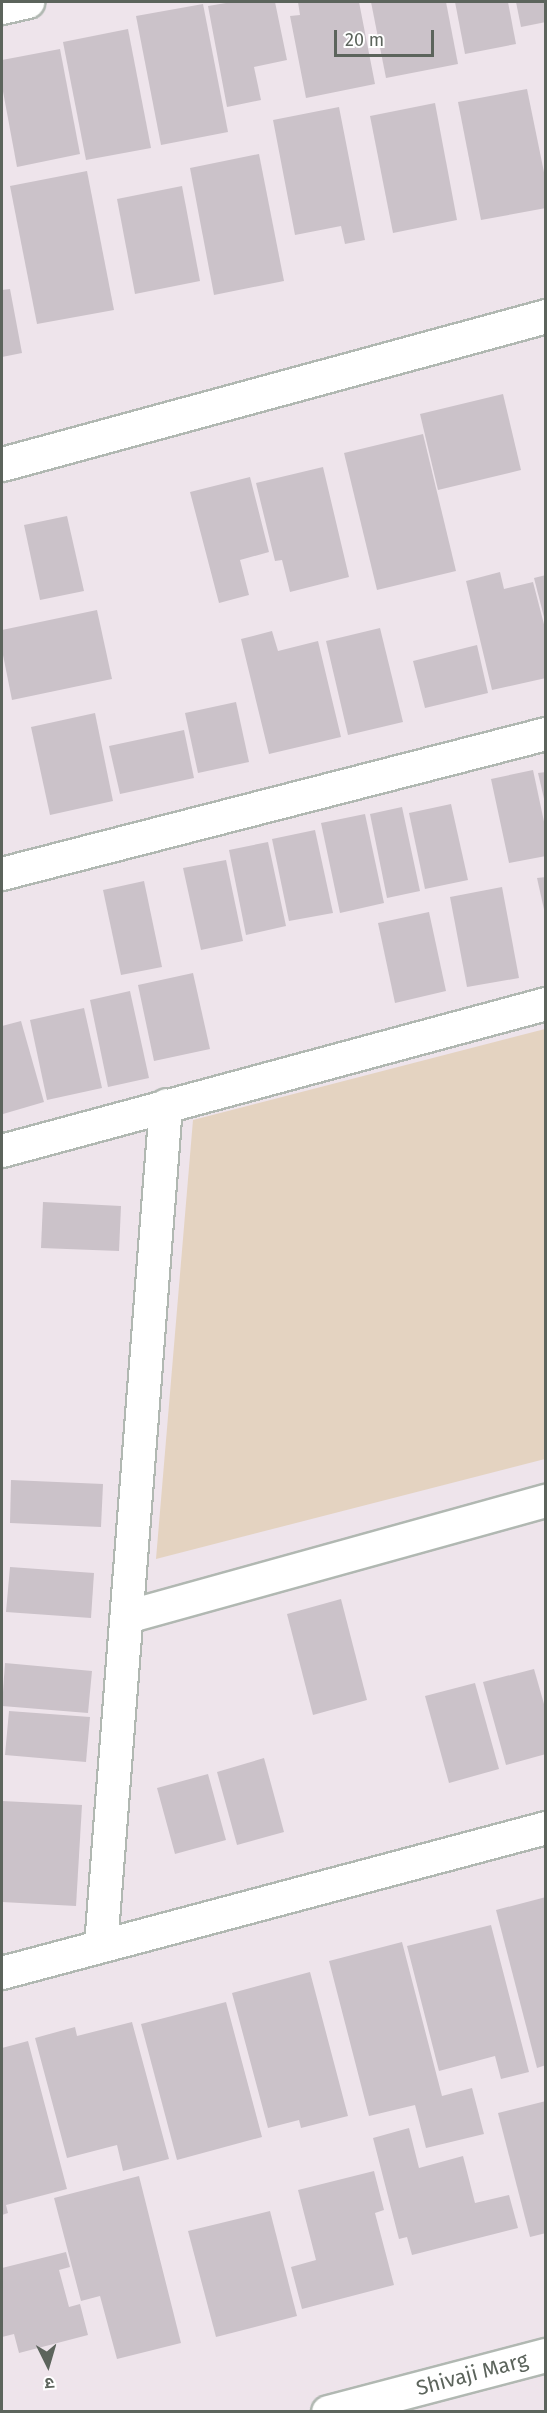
<!DOCTYPE html>
<html>
<head>
<meta charset="utf-8">
<style>
  body { margin:0 }
  #map { position:relative; width:547px; height:2413px; overflow:hidden; background:#eee4eb; font-family:"Fira Sans","Noto Sans Devanagari",sans-serif }
  div>[style] { position:absolute }
  .green>* { inset:0; background:#e4d3c1 }
  .building>* { inset:0; background:#cbc2c9 }
  .roads { filter:drop-shadow(2px 0 #b1b8b2) drop-shadow(-2px 0 #b1b8b2) drop-shadow(0 2px #b1b8b2) drop-shadow(0 -2px #b1b8b2) }
  .street>* { height:32px; margin:-16px; padding:0 16px; transform-origin:16px; border-radius:16px; background:#fff }
  .secondary>* { height:33px; margin:-16.5px; padding:0 16.5px; transform-origin:16.5px; border-radius:16.5px; background:#fff }
  span { translate:-50% -50%; white-space:nowrap; text-align:center; line-height:1.15; -webkit-text-stroke:4.5px #fff; paint-order:stroke }
  .street-label { font-size:21px; color:#5c645c }
  .frame { position:absolute; inset:0; border:3px solid #5c645c; pointer-events:none }
  .north { position:absolute; left:18px; top:2335px; width:60px; height:60px; -webkit-text-stroke:4px #fff; paint-order:stroke; rotate:175deg; font-size:16px; font-weight:700; line-height:24px; text-align:center; color:#5c645c }
  .north::after { content:''; display:block; margin:auto; width:21px; height:27px; background:#5c645c; clip-path:polygon(50% 0,100% 100%,50% 72%,0 100%) }
  .scale { position:absolute; left:334px; top:30px; width:100px; height:27px; box-sizing:border-box; border:3px solid #5c645c; border-top:0; padding-left:8px; font-size:18px; line-height:21px; white-space:nowrap; color:#5c645c; -webkit-text-stroke:4px #fff; paint-order:stroke }
</style>
</head>
<body>
<div id="map">
  <div class="green">
    <div style="clip-path:polygon(545px 1029px,545px 1459px,156px 1559px,193px 1120px)"></div>
  </div>
  <div class="building">
    <div style="clip-path:polygon(232px 2px,275px 2px,287px 60px,254px 67px,261px 100px,227px 107px,208px 6px)"></div>
    <div style="clip-path:polygon(298px 2px,359px 2px,375px 84px,306px 98px,290px 16px,300px 15px)"></div>
    <div style="clip-path:polygon(371px 2px,446px 2px,458px 64px,386px 78px)"></div>
    <div style="clip-path:polygon(455px 2px,508px 2px,516px 44px,465px 54px)"></div>
    <div style="clip-path:polygon(516px 2px,546px 2px,546px 22px,521px 27px)"></div>
    <div style="clip-path:polygon(203px 4px,228px 132px,161px 145px,136px 16px)"></div>
    <div style="clip-path:polygon(128px 29px,151px 148px,86px 160px,63px 42px)"></div>
    <div style="clip-path:polygon(60px 49px,80px 154px,17px 167px,2px 86px,2px 60px)"></div>
    <div style="clip-path:polygon(527px 89px,546px 182px,546px 208px,481px 220px,458px 102px)"></div>
    <div style="clip-path:polygon(435px 103px,457px 220px,393px 233px,370px 116px)"></div>
    <div style="clip-path:polygon(339px 107px,365px 240px,345px 244px,341px 226px,295px 235px,273px 120px)"></div>
    <div style="clip-path:polygon(259px 154px,284px 281px,214px 295px,190px 168px)"></div>
    <div style="clip-path:polygon(87px 171px,114px 310px,37px 324px,10px 186px)"></div>
    <div style="clip-path:polygon(182px 186px,200px 281px,135px 294px,117px 199px)"></div>
    <div style="clip-path:polygon(10px 289px,22px 353px,2px 357px,2px 290px)"></div>
    <div style="clip-path:polygon(503px 394px,521px 470px,438px 490px,420px 414px)"></div>
    <div style="clip-path:polygon(423px 434px,456px 571px,377px 590px,344px 453px)"></div>
    <div style="clip-path:polygon(323px 467px,349px 577px,290px 592px,282px 560px,275px 561px,256px 483px)"></div>
    <div style="clip-path:polygon(250px 477px,269px 552px,240px 560px,249px 595px,219px 603px,190px 492px)"></div>
    <div style="clip-path:polygon(67px 516px,84px 591px,40px 600px,24px 525px)"></div>
    <div style="clip-path:polygon(500px 572px,504px 589px,533px 582px,546px 632px,546px 678px,492px 690px,466px 581px)"></div>
    <div style="clip-path:polygon(546px 575px,546px 621px,545px 621px,534px 578px)"></div>
    <div style="clip-path:polygon(97px 610px,112px 679px,12px 700px,2px 650px,2px 630px)"></div>
    <div style="clip-path:polygon(380px 628px,403px 722px,348px 735px,326px 641px)"></div>
    <div style="clip-path:polygon(272px 631px,278px 651px,318px 641px,341px 737px,269px 754px,241px 639px)"></div>
    <div style="clip-path:polygon(477px 645px,488px 693px,425px 708px,413px 661px)"></div>
    <div style="clip-path:polygon(236px 702px,249px 762px,198px 773px,185px 713px)"></div>
    <div style="clip-path:polygon(95px 713px,113px 801px,50px 815px,31px 727px)"></div>
    <div style="clip-path:polygon(184px 730px,194px 778px,120px 794px,109px 746px)"></div>
    <div style="clip-path:polygon(533px 770px,546px 831px,546px 856px,509px 863px,491px 779px)"></div>
    <div style="clip-path:polygon(546px 772px,546px 803px,545px 803px,538px 773px)"></div>
    <div style="clip-path:polygon(451px 804px,468px 880px,425px 889px,409px 813px)"></div>
    <div style="clip-path:polygon(402px 807px,420px 891px,387px 898px,370px 814px)"></div>
    <div style="clip-path:polygon(365px 814px,384px 903px,340px 913px,321px 823px)"></div>
    <div style="clip-path:polygon(315px 830px,333px 913px,289px 921px,272px 839px)"></div>
    <div style="clip-path:polygon(268px 842px,286px 926px,246px 935px,229px 850px)"></div>
    <div style="clip-path:polygon(226px 860px,243px 941px,201px 950px,183px 868px)"></div>
    <div style="clip-path:polygon(546px 877px,546px 914px,545px 914px,537px 878px)"></div>
    <div style="clip-path:polygon(144px 881px,162px 967px,121px 975px,103px 890px)"></div>
    <div style="clip-path:polygon(502px 887px,519px 978px,467px 987px,450px 897px)"></div>
    <div style="clip-path:polygon(429px 912px,446px 991px,395px 1003px,378px 923px)"></div>
    <div style="clip-path:polygon(193px 973px,210px 1049px,154px 1061px,138px 985px)"></div>
    <div style="clip-path:polygon(130px 991px,149px 1078px,108px 1087px,90px 1000px)"></div>
    <div style="clip-path:polygon(84px 1008px,102px 1088px,47px 1100px,30px 1020px)"></div>
    <div style="clip-path:polygon(21px 1021px,44px 1102px,3px 1114px,2px 1026px)"></div>
    <div style="clip-path:polygon(43px 1202px,121px 1206px,119px 1251px,41px 1248px)"></div>
    <div style="clip-path:polygon(11px 1480px,103px 1484px,101px 1527px,10px 1523px)"></div>
    <div style="clip-path:polygon(10px 1567px,94px 1573px,91px 1618px,6px 1612px)"></div>
    <div style="clip-path:polygon(341px 1599px,367px 1700px,313px 1715px,287px 1614px)"></div>
    <div style="clip-path:polygon(5px 1663px,92px 1671px,88px 1713px,2px 1706px)"></div>
    <div style="clip-path:polygon(534px 1669px,546px 1711px,546px 1754px,506px 1765px,483px 1682px)"></div>
    <div style="clip-path:polygon(475px 1683px,499px 1769px,449px 1783px,425px 1696px)"></div>
    <div style="clip-path:polygon(9px 1711px,90px 1717px,86px 1762px,5px 1755px)"></div>
    <div style="clip-path:polygon(264px 1758px,284px 1832px,237px 1845px,217px 1772px)"></div>
    <div style="clip-path:polygon(208px 1774px,226px 1840px,175px 1854px,157px 1788px)"></div>
    <div style="clip-path:polygon(2px 1801px,82px 1805px,76px 1906px,2px 1902px)"></div>
    <div style="clip-path:polygon(546px 1897px,546px 2065px,537px 2068px,496px 1910px)"></div>
    <div style="clip-path:polygon(491px 1925px,529px 2072px,501px 2079px,495px 2056px,439px 2071px,407px 1946px)"></div>
    <div style="clip-path:polygon(402px 1942px,442px 2096px,472px 2088px,484px 2134px,426px 2148px,415px 2105px,369px 2116px,329px 1961px)"></div>
    <div style="clip-path:polygon(310px 1972px,348px 2116px,301px 2128px,299px 2120px,268px 2128px,232px 1993px)"></div>
    <div style="clip-path:polygon(226px 2002px,262px 2137px,177px 2160px,141px 2024px)"></div>
    <div style="clip-path:polygon(132px 2022px,169px 2159px,123px 2171px,117px 2145px,67px 2158px,35px 2038px,75px 2027px,77px 2036px)"></div>
    <div style="clip-path:polygon(28px 2041px,67px 2189px,6px 2205px,8px 2213px,2px 2215px,2px 2048px)"></div>
    <div style="clip-path:polygon(546px 2101px,546px 2233px,530px 2237px,498px 2113px)"></div>
    <div style="clip-path:polygon(409px 2128px,419px 2168px,463px 2156px,475px 2203px,509px 2195px,518px 2228px,412px 2255px,407px 2237px,399px 2239px,373px 2138px)"></div>
    <div style="clip-path:polygon(374px 2171px,384px 2210px,375px 2213px,394px 2285px,302px 2309px,291px 2267px,316px 2260px,298px 2190px)"></div>
    <div style="clip-path:polygon(139px 2176px,181px 2343px,117px 2359px,100px 2296px,81px 2301px,54px 2198px)"></div>
    <div style="clip-path:polygon(270px 2211px,297px 2316px,216px 2337px,188px 2231px)"></div>
    <div style="clip-path:polygon(66px 2252px,70px 2267px,59px 2270px,69px 2307px,80px 2304px,88px 2335px,19px 2353px,14px 2334px,2px 2337px,2px 2268px)"></div>
  </div>
  <div class="roads">
    <div class="street">
      <div style="left:2px;top:8px;width:27px;rotate:-13deg"></div>
      <div style="left:2px;top:874px;width:562px;rotate:-14.43deg"></div>
      <div style="left:2px;top:1151px;width:564px;rotate:-15.12deg"></div>
      <div style="left:127px;top:1617px;width:435px;rotate:-15.5deg"></div>
      <div style="left:101px;top:1946px;width:843px;rotate:-85.58deg"></div>
      <div style="left:2px;top:1973px;width:563px;rotate:-14.92deg"></div>
    </div>
    <div class="secondary">
      <div style="left:2px;top:464px;width:564px;rotate:-15.22deg"></div>
      <div style="left:328px;top:2412px;width:225px;rotate:-14.7deg"></div>
    </div>
  </div>
  <div class="street-label">
    <span style="left:472px;top:2374px;rotate:-15deg">Shivaji Marg</span>
  </div>
  <div class="frame"></div>
  <div class="north">उ</div>
  <div class="scale">20 m</div>
</div>
</body>
</html>
